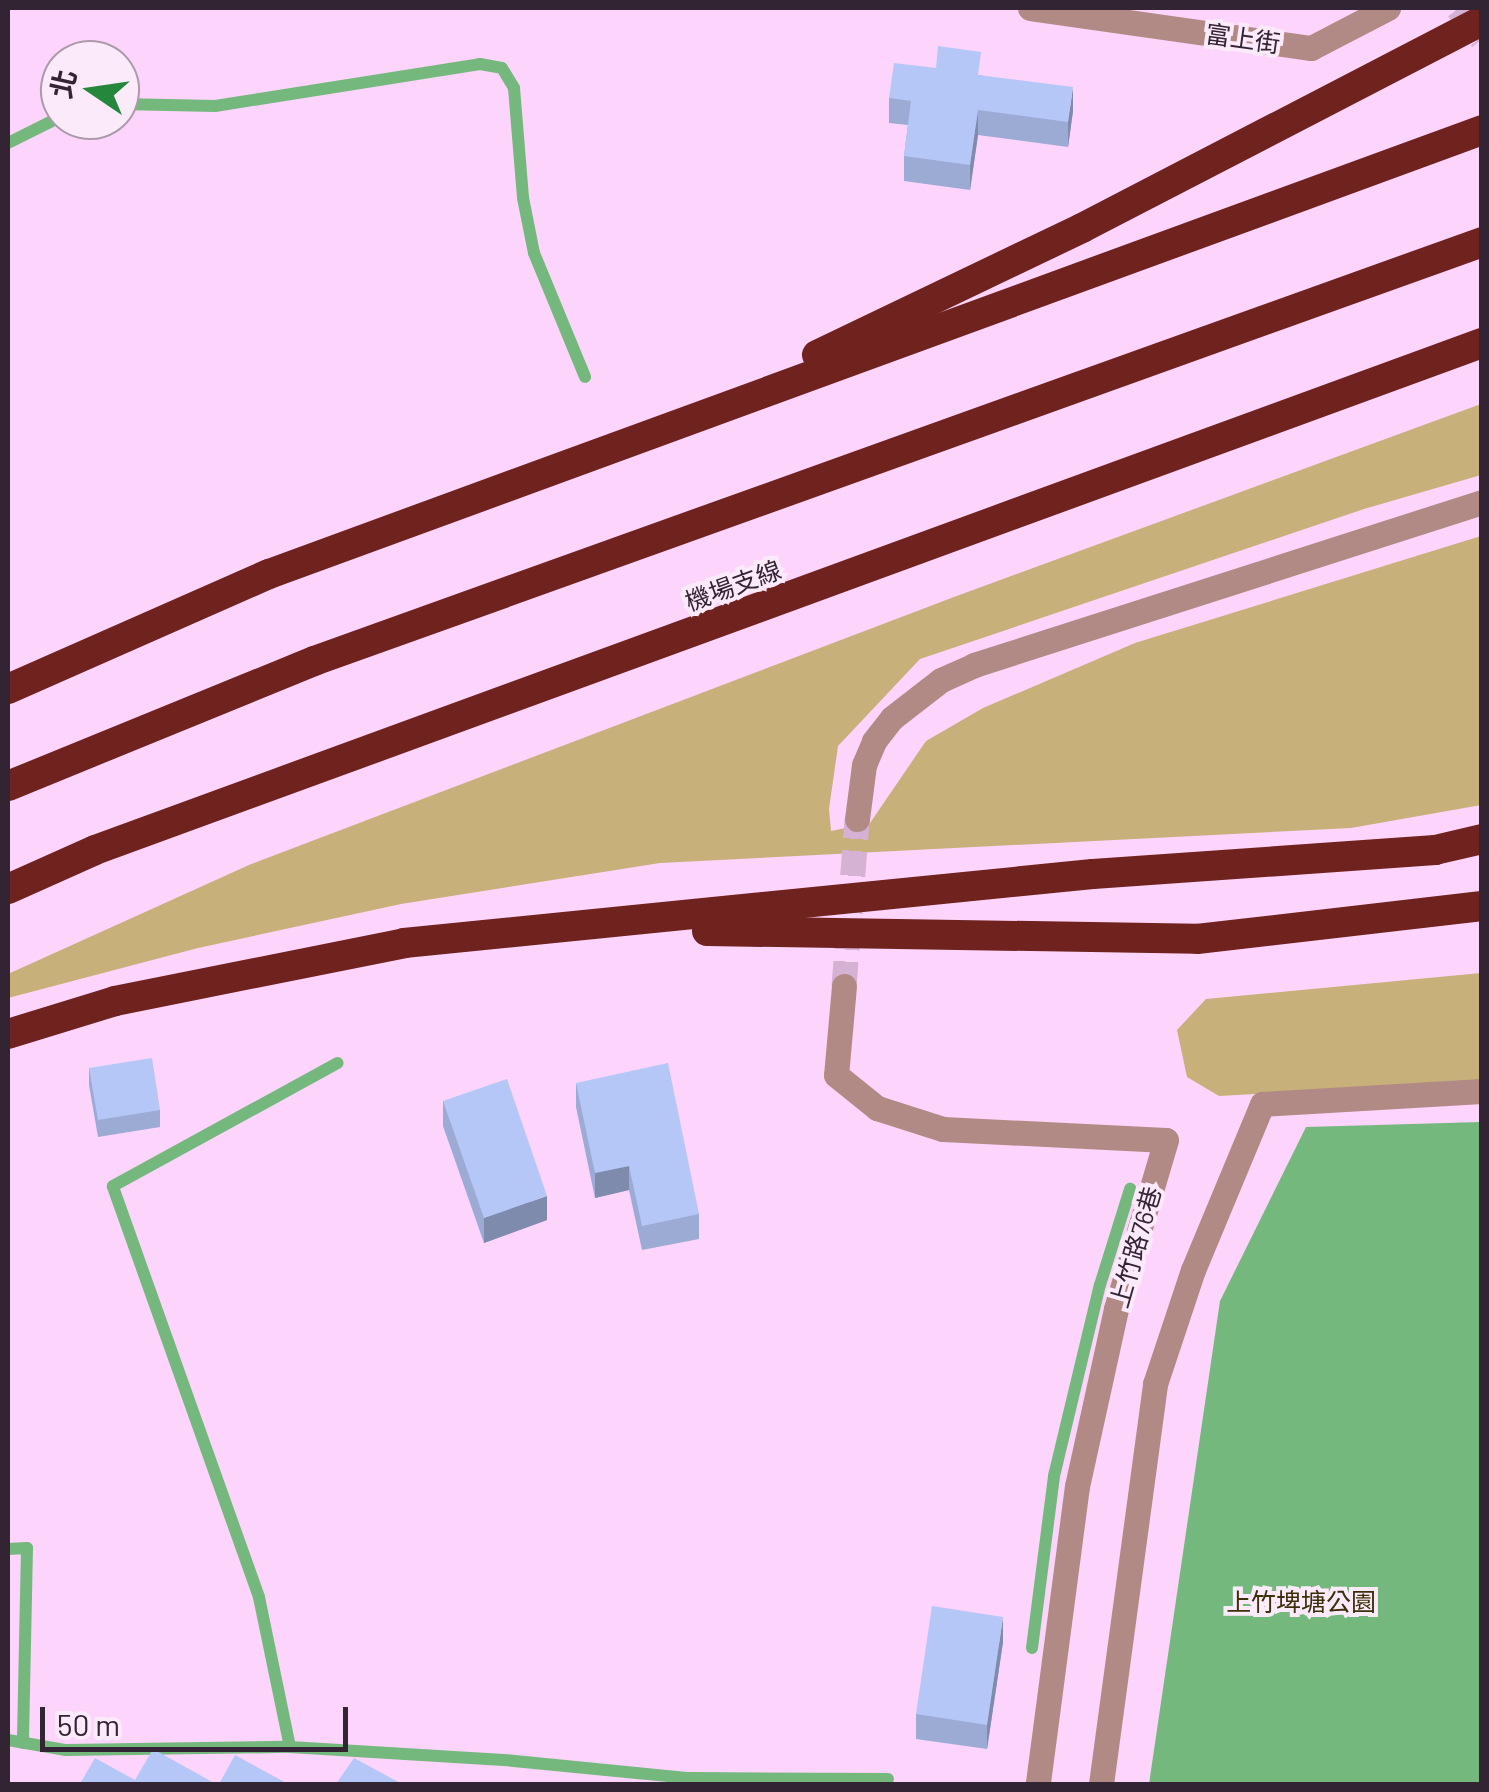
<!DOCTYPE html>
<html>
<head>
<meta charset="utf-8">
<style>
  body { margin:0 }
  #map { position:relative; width:1489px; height:1792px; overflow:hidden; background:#fdd4fb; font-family:Barlow,"Noto Sans TC",sans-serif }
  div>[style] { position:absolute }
  .green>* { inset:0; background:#c7b079 }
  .water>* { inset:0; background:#75b87d }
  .stream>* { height:12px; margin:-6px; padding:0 6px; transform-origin:6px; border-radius:6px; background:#75b87d }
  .street-tunnel>* { height:25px; margin-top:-12.5px; transform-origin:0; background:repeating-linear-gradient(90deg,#d5b1d3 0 25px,transparent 0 37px) }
  .street>* { height:25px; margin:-12.5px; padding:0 12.5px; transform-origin:12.5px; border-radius:12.5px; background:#b28a85 }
  .highway>* { height:30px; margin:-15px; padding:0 15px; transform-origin:15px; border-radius:15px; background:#6f221e }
  .wall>* { inset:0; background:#9babd4 }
  .shaded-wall>* { inset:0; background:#7e8bac }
  .building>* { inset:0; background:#b4c7f6 }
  span { translate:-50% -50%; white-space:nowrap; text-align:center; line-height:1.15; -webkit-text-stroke:8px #fbeafa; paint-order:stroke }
  .street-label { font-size:25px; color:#332433 }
  .park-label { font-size:25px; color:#3c2e08 }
  .frame { position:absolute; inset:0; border:10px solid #332433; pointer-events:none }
  .north { position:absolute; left:40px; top:40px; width:100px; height:100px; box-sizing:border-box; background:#fbeafa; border:2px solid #ab9baa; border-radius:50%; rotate:283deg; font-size:28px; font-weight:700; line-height:40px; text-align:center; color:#332433 }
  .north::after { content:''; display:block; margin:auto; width:35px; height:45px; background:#24873b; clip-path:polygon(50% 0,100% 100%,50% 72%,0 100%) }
  .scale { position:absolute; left:40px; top:1707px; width:308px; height:45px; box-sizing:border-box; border:5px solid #332433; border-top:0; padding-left:12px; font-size:30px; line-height:35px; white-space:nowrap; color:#332433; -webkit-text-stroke:8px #fbeafa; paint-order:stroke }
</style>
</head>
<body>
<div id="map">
  <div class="green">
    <div style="clip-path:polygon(1481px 404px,1481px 475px,1364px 509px,920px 659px,838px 746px,829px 809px,831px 831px,870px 823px,926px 741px,983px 708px,1135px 643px,1481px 536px,1481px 805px,1351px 828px,660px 863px,401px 904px,198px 948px,8px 998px,8px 974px,249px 865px,954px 597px)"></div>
    <div style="clip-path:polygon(1481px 973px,1481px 1081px,1219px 1096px,1187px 1077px,1177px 1030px,1206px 999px)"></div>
  </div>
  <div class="water">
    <div style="clip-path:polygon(1481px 1122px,1481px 1784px,1149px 1784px,1220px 1301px,1306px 1127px)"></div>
  </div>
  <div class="stream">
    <div style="left:120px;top:104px;width:95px;rotate:1.2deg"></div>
    <div style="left:215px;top:106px;width:268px;rotate:-9deg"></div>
    <div style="left:480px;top:64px;width:22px;rotate:10deg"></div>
    <div style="left:502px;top:68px;width:23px;rotate:59deg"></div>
    <div style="left:514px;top:88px;width:110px;rotate:85.3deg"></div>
    <div style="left:523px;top:198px;width:56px;rotate:78.7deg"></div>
    <div style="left:534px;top:253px;width:134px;rotate:67.6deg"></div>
    <div style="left:8px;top:143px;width:58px;rotate:-26.6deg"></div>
    <div style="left:8px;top:1549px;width:19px;rotate:-3deg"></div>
    <div style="left:27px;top:1548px;width:195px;rotate:91.2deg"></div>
    <div style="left:1032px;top:1648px;width:173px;rotate:-82.7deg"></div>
    <div style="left:1054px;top:1476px;width:196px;rotate:-76.5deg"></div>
    <div style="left:1100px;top:1285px;width:101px;rotate:-72.6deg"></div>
    <div style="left:8px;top:1740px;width:59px;rotate:9.8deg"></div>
    <div style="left:66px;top:1750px;width:224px;rotate:-0.8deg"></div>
    <div style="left:290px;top:1747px;width:214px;rotate:3.5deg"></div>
    <div style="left:504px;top:1760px;width:186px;rotate:5.6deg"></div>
    <div style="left:689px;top:1778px;width:199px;rotate:0.3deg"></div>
    <div style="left:290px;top:1747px;width:153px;rotate:-101.7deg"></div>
    <div style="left:259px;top:1597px;width:436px;rotate:-109.6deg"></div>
    <div style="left:113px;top:1186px;width:256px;rotate:-28.7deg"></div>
  </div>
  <div class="street-tunnel">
    <div style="left:1458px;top:8px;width:39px;rotate:52deg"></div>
    <div style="left:844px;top:986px;width:168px;rotate:-85.5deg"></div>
  </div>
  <div class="street">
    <div style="left:1030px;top:8px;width:284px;rotate:8.1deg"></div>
    <div style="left:1311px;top:48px;width:87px;rotate:-27.5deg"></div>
    <div style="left:857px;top:819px;width:54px;rotate:-82.6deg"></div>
    <div style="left:864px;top:765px;width:26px;rotate:-67deg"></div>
    <div style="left:874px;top:741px;width:29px;rotate:-52deg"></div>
    <div style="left:892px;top:718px;width:62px;rotate:-37.8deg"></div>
    <div style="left:941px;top:680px;width:36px;rotate:-24deg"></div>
    <div style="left:974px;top:665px;width:534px;rotate:-17.79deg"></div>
    <div style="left:844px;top:986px;width:89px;rotate:95.1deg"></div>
    <div style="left:836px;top:1075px;width:53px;rotate:38.8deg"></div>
    <div style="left:877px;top:1108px;width:69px;rotate:17.7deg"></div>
    <div style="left:943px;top:1129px;width:223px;rotate:2.8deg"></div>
    <div style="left:1166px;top:1140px;width:176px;rotate:106.5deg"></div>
    <div style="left:1116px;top:1309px;width:181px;rotate:102.4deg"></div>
    <div style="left:1077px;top:1486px;width:301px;rotate:97.5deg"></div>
    <div style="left:1101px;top:1784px;width:404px;rotate:-82.3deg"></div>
    <div style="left:1155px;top:1384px;width:120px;rotate:-71.6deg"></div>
    <div style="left:1193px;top:1270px;width:180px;rotate:-67.4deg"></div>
    <div style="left:1262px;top:1104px;width:220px;rotate:-3.4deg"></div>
  </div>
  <div class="highway">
    <div style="left:817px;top:355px;width:294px;rotate:-25.6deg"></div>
    <div style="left:1082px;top:228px;width:450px;rotate:-27.4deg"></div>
    <div style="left:8px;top:689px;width:285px;rotate:-23.8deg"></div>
    <div style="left:269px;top:574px;width:1292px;rotate:-20.1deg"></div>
    <div style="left:8px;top:786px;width:331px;rotate:-22.2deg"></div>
    <div style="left:314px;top:661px;width:1241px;rotate:-19.73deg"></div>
    <div style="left:8px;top:889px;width:95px;rotate:-24.1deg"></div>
    <div style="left:95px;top:850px;width:1477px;rotate:-20.08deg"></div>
    <div style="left:707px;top:931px;width:490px;rotate:0.9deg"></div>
    <div style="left:1197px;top:939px;width:287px;rotate:-6.6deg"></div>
    <div style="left:8px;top:1034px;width:112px;rotate:-17.1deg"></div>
    <div style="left:115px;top:1001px;width:295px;rotate:-11.3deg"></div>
    <div style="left:404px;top:943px;width:692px;rotate:-5.72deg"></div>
    <div style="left:1093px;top:874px;width:343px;rotate:-4deg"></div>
    <div style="left:1435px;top:850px;width:48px;rotate:-13.2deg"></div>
  </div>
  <div class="wall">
    <div style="clip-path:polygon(981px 75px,1073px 111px,1068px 147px,978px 135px,970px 190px,904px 181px,904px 156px,908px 125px,889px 123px,889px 98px)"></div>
    <div style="clip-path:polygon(89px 1068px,160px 1110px,160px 1127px,98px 1137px,89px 1085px)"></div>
    <div style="clip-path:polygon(576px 1083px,699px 1214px,699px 1239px,642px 1250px,629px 1190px,595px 1198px,576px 1107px)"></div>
    <div style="clip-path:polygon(443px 1101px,547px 1220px,484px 1243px,443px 1126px)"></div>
    <div style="clip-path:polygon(1003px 1642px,987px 1749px,916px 1739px,916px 1714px)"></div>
  </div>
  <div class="shaded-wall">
    <div style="clip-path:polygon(1073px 87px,1073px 111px,1068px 147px,1068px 122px)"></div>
    <div style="clip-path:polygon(978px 110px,978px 135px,970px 190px,970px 165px)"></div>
    <div style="clip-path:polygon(629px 1166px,629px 1190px,595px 1198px,595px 1173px)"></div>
    <div style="clip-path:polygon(547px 1196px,547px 1220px,484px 1243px,484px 1218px)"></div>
    <div style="clip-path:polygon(1003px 1617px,1003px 1642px,987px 1749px,987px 1725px)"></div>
  </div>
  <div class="building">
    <div style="clip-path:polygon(938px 46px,981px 52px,978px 75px,1073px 87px,1068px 122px,978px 110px,970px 165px,904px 156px,911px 101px,889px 98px,894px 63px,936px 68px)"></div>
    <div style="clip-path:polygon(152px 1058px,160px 1110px,98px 1120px,89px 1068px)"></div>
    <div style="clip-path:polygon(668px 1063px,699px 1214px,642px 1226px,629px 1166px,595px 1173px,576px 1083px)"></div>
    <div style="clip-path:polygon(507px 1079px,547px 1196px,484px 1218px,443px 1101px)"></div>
    <div style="clip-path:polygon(932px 1606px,1003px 1617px,987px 1725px,916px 1714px)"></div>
    <div style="clip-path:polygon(153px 1749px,216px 1784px,80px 1784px,95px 1758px,135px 1780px)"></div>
    <div style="clip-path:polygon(235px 1755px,288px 1784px,219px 1784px)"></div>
    <div style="clip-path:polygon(354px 1758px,402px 1784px,336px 1784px)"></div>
  </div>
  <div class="street-label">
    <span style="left:1243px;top:38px;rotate:8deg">富上街</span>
    <span style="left:733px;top:585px;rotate:-20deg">機場支線</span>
    <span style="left:1135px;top:1247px;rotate:-74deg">上竹路76巷</span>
  </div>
  <div class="park-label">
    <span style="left:1301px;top:1601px">上竹埤塘公園</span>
  </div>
  <div class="frame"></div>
  <div class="north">北</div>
  <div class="scale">50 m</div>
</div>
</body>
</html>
